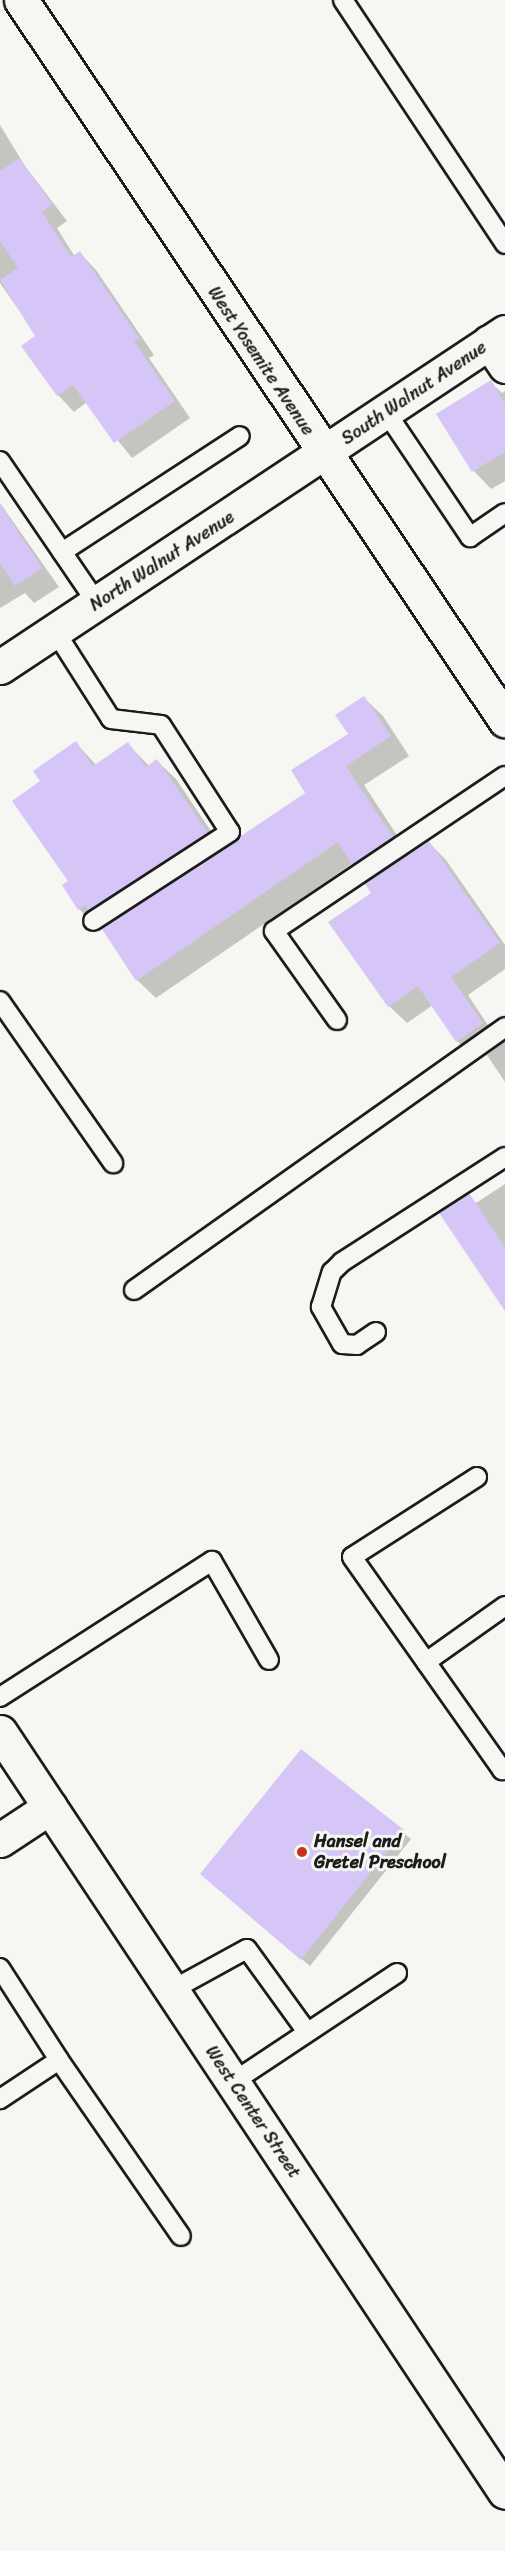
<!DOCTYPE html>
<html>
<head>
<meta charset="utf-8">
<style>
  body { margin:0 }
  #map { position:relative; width:505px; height:2551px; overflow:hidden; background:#f6f6f2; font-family:Sriracha,sans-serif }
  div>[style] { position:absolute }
  .shadow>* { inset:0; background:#0003 }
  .building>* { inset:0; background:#d6c6f7 }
  .roads { filter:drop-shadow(2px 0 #1c1c1c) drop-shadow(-2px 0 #1c1c1c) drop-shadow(0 2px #1c1c1c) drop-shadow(0 -2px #1c1c1c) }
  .service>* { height:18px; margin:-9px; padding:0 9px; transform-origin:9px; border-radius:9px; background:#f6f6f2 }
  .minor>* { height:33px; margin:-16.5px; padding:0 16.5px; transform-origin:16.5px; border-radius:16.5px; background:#f6f6f2 }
  .tertiary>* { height:33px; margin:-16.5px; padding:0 16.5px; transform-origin:16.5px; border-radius:16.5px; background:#f6f6f2 }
  .secondary>* { height:33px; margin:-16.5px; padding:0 16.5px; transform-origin:16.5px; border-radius:16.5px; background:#f6f6f2 }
  .dots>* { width:16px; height:16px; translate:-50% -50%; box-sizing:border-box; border:3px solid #f6f6f2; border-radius:50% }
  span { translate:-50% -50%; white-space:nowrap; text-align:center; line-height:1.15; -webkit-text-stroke:6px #f6f6f2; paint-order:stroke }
  .street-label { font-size:18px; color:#1c1c1c }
  .poi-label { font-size:18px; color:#1c1c1c; font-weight:700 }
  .left { translate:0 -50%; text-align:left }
</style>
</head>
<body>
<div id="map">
  <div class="shadow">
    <div style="clip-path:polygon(0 125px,25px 166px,67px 221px,57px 228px,75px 257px,80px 253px,96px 270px,154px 355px,149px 358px,190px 418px,132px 458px,87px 402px,74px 412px,58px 395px,37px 336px,0 283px)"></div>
    <div style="clip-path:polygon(490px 382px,502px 393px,505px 391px,505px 481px,491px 489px,474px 471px,438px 415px)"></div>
    <div style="clip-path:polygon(0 503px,59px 587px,34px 603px,25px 593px,0 608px)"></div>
    <div style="clip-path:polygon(364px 698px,383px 716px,409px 756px,364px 785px,410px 855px,429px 843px,446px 860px,505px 945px,505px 969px,468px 995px,499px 1042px,475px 1058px,457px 1041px,433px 1005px,407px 1023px,389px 1006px,371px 881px,353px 863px,156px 998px,137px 980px,108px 927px,104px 923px,98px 927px,79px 909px,70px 881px,42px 782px,76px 743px,97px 766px,128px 744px,149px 766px,157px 761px,176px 779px,223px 849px,307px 793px,350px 734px)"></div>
    <div style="clip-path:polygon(505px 1041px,505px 1082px,487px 1055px)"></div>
    <div style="clip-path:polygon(505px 1184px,505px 1308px,469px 1195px,476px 1203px)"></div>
    <div style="clip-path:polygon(301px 1751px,411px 1839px,310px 1966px,210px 1882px)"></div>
  </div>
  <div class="building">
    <div style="clip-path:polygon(19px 158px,52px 204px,42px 212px,71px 257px,80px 251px,139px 338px,134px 341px,175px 401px,114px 443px,73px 385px,57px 396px,21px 346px,35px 336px,0 280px,18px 268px,0 241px,0 171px)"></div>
    <div style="clip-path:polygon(491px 380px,505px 403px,505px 452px,472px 472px,436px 414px)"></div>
    <div style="clip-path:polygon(0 504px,42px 568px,15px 586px,0 563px)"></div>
    <div style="clip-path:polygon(364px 696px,391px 736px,346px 766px,393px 837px,352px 865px,338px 842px,136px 981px,102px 929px,305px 793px,291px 770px,348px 734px,335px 715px)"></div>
    <div style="clip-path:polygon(76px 741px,93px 766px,128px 742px,146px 767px,157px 759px,208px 833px,89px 910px,85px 905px,78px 910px,62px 885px,68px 881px,12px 801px,40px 781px,33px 771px)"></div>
    <div style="clip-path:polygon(429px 841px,500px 943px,451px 977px,483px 1023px,456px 1042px,418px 986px,388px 1007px,328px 922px,371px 893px,365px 884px)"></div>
    <div style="clip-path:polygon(469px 1193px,505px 1247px,505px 1311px,439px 1213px)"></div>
    <div style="clip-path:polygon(301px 1749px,404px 1830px,301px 1960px,200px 1874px)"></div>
  </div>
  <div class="roads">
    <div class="service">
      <div style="left:343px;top:0;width:293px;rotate:56.4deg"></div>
      <div style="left:386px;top:412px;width:151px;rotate:56.1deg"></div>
      <div style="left:470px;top:537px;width:42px;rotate:-34.4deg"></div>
      <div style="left:0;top:461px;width:172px;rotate:55.7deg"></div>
      <div style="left:62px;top:552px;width:212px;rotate:-33.1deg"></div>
      <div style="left:55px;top:631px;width:104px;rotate:57.5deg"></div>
      <div style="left:111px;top:719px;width:50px;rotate:6.8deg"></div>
      <div style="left:161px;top:725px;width:127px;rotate:57.2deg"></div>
      <div style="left:230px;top:832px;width:163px;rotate:147deg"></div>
      <div style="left:0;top:1001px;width:198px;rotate:55.1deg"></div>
      <div style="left:337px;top:1020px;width:109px;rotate:-125.3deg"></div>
      <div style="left:274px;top:931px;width:278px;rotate:-33.9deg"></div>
      <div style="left:134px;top:1290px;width:455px;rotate:-35.3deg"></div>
      <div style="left:376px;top:1332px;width:23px;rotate:146deg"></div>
      <div style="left:357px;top:1345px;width:15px;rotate:-176deg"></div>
      <div style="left:342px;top:1344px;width:43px;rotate:-119.6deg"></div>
      <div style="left:321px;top:1307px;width:37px;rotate:-73deg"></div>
      <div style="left:332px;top:1272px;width:14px;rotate:-45deg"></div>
      <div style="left:342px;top:1262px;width:194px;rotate:-32.8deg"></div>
      <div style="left:477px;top:1477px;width:148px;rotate:147.4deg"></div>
      <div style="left:352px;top:1557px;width:261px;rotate:54.8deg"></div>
      <div style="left:502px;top:1770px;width:4px;rotate:-34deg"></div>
      <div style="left:426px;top:1662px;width:97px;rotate:-35.3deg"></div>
      <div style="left:0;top:1697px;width:252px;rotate:-32.7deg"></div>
      <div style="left:212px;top:1561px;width:114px;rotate:60.1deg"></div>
      <div style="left:0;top:1968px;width:109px;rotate:57.3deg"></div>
      <div style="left:59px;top:2060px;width:71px;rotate:146.5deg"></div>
      <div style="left:172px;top:1990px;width:85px;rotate:-28.7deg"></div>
      <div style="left:247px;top:1949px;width:102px;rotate:54.1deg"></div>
      <div style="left:59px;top:2060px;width:214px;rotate:55.3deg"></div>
      <div style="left:233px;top:2082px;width:197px;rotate:-33.6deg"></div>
    </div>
    <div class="minor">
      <div style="left:489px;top:342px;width:29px;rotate:56deg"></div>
      <div style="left:0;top:667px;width:606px;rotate:-33.56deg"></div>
      <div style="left:0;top:1840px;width:60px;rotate:-33.4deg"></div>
    </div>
    <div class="tertiary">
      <div style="left:0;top:1732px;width:912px;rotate:56.4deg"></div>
    </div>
    <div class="secondary">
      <div style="left:21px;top:0;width:868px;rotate:56.09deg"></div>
    </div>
  </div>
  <div class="dots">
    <div style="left:302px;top:1852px;background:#c8321e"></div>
  </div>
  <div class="street-label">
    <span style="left:261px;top:361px;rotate:56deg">West Yosemite Avenue</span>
    <span style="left:414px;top:393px;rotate:-34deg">South Walnut Avenue</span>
    <span style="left:162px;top:561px;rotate:-33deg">North Walnut Avenue</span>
    <span style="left:253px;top:2112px;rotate:56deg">West Center Street</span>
  </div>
  <div class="poi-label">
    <span class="left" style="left:314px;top:1852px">Hansel and<br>Gretel Preschool</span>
  </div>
</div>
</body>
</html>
